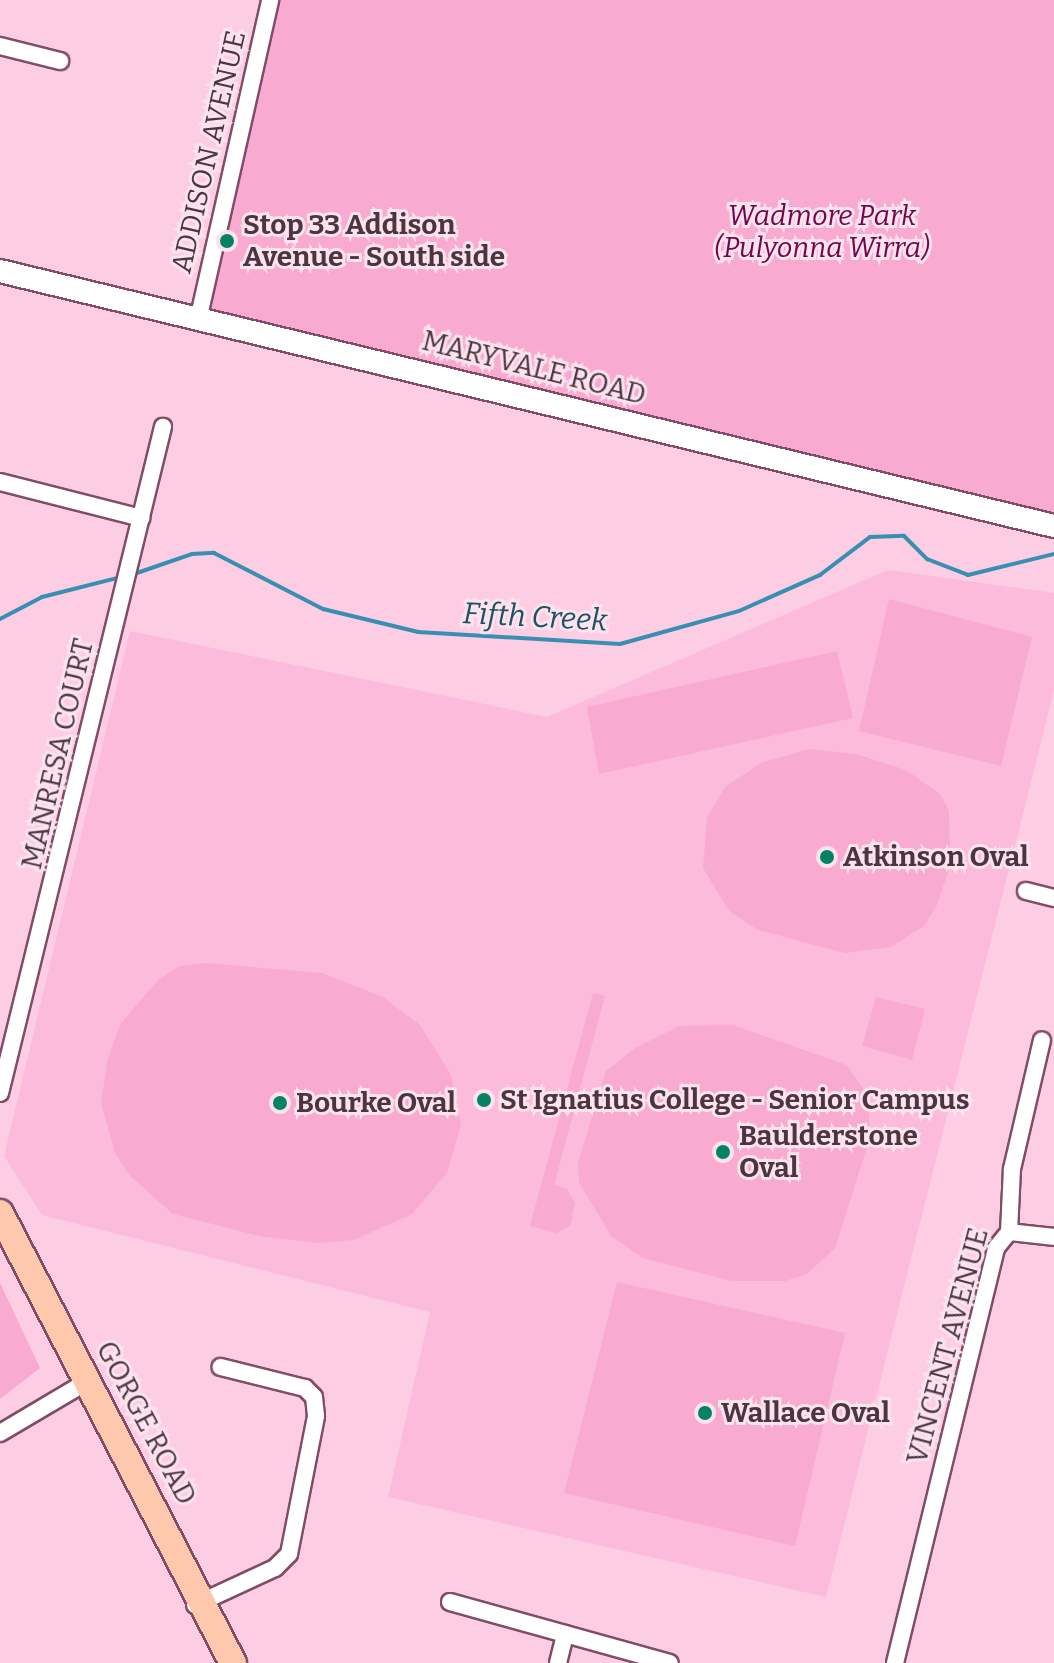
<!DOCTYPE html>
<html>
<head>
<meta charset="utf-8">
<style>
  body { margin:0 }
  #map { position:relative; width:1054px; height:1663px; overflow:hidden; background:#fdcde4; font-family:Bitter,serif }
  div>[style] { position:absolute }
  .built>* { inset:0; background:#fdbbdb }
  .green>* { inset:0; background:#f8aad1 }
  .stream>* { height:4px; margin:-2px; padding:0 2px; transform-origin:2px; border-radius:2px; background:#388fb1 }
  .roads { filter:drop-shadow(2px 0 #7f4d67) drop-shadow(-2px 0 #7f4d67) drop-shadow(0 2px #7f4d67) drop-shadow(0 -2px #7f4d67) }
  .street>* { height:16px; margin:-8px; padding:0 8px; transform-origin:8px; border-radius:8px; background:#fff }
  .secondary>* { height:22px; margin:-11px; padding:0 11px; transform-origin:11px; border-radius:11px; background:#fff }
  .primary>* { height:26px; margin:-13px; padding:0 13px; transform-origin:13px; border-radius:13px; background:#fec8ac }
  .dots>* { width:22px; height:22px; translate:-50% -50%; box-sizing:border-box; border:4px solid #fbe3ee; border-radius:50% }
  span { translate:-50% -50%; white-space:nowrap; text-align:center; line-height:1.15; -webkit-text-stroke:6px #fbe3ee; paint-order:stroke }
  .street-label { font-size:28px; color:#4c3540 }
  .park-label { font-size:28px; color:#73054d; font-style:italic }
  .poi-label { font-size:28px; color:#4c3540; font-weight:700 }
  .left { translate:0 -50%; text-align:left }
  .water-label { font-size:30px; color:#215063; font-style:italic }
</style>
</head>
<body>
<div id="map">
  <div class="built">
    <div style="clip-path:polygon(888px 570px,1054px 593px,1054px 690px,826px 1597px,388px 1497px,430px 1312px,42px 1215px,4px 1156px,130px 631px,547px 717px)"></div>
  </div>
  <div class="green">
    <div style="clip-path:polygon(270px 0,1054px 0,1054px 527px,199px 316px)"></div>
    <div style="clip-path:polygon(889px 599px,1032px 637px,1001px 766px,859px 731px)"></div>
    <div style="clip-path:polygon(837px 651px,853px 718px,599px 774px,587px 707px)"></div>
    <div style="clip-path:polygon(809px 749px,856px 754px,906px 770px,940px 794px,949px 811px,950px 866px,937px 905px,924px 926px,891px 947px,845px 953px,758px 930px,729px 911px,703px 868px,707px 818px,725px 787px,761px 763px)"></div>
    <div style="clip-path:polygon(206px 963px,322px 973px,383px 997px,420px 1025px,451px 1075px,461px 1125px,447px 1173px,412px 1214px,354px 1240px,317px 1243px,259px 1236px,173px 1214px,129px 1175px,115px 1153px,101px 1103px,108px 1058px,121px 1023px,158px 980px,180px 966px)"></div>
    <div style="clip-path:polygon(593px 993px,605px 996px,554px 1185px,567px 1189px,575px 1203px,570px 1226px,556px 1233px,530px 1226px)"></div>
    <div style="clip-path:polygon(876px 997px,925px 1009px,912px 1060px,862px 1046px)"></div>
    <div style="clip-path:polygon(733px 1025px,847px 1065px,869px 1097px,869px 1141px,835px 1248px,807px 1274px,785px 1281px,731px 1281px,643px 1258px,611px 1236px,579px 1182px,578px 1163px,606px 1071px,635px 1048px,679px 1026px)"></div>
    <div style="clip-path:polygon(617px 1282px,845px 1333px,795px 1546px,564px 1493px)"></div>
    <div style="clip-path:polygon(0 1283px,40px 1368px,0 1399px)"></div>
  </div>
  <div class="stream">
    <div style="left:134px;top:574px;width:61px;rotate:-19deg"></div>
    <div style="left:192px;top:554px;width:22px;rotate:-3deg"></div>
    <div style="left:214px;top:553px;width:123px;rotate:27.2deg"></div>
    <div style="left:323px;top:609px;width:98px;rotate:13.6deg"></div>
    <div style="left:418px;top:632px;width:202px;rotate:3.4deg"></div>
    <div style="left:620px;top:644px;width:123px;rotate:-15.5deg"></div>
    <div style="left:739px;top:611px;width:89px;rotate:-24deg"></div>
    <div style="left:820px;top:575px;width:63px;rotate:-37.2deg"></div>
    <div style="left:870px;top:537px;width:34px;rotate:-2deg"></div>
    <div style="left:904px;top:536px;width:33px;rotate:45deg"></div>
    <div style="left:927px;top:559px;width:44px;rotate:21.3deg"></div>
    <div style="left:968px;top:575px;width:89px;rotate:-13.7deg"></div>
    <div style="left:0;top:619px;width:47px;rotate:-27.6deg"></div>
    <div style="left:42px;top:597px;width:81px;rotate:-14.2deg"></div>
  </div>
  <div class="roads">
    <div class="street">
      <div style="left:0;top:46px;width:62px;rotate:14deg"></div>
      <div style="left:199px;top:316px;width:324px;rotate:-77.3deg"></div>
      <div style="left:0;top:482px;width:146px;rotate:14.3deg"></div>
      <div style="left:1026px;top:891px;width:29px;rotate:14deg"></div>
      <div style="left:0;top:1093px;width:686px;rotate:-76.25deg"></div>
      <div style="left:1009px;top:1232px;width:45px;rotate:6.3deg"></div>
      <div style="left:0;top:1433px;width:102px;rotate:-30.6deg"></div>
      <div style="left:450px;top:1602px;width:228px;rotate:15.5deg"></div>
      <div style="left:195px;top:1605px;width:88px;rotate:-24.8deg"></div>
      <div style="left:275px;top:1568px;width:20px;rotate:-45deg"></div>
      <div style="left:289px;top:1554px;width:141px;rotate:-78.9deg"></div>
      <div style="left:316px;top:1416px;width:19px;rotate:-96deg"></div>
      <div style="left:314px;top:1397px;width:13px;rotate:-135deg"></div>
      <div style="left:305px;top:1388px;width:87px;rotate:-166deg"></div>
      <div style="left:558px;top:1663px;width:30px;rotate:-76deg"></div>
      <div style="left:895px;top:1663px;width:427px;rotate:-76.3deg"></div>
      <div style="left:996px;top:1248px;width:21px;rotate:-51deg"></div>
      <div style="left:1009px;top:1232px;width:63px;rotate:-87.3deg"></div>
      <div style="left:1012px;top:1169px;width:132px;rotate:-76.9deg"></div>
    </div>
    <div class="secondary">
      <div style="left:0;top:271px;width:1084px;rotate:13.6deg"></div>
    </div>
    <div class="primary">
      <div style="left:0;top:1213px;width:507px;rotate:62.63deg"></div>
    </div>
  </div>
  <div class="dots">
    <div style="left:227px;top:241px;background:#058263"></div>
    <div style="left:827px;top:857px;background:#058263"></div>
    <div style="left:484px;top:1100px;background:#058263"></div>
    <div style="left:280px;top:1103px;background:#058263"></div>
    <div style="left:723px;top:1152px;background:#058263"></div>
    <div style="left:705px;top:1413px;background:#058263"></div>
  </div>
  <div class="street-label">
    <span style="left:209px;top:152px;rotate:-77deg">ADDISON AVENUE</span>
    <span style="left:534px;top:368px;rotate:14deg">MARYVALE ROAD</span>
    <span style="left:58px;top:754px;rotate:-77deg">MANRESA COURT</span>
    <span style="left:948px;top:1346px;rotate:-75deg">VINCENT AVENUE</span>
    <span style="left:146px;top:1423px;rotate:62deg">GORGE ROAD</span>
  </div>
  <div class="park-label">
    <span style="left:822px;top:232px">Wadmore Park<br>(Pulyonna Wirra)</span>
  </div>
  <div class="poi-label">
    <span class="left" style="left:243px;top:241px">Stop 33 Addison<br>Avenue - South side</span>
    <span class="left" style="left:843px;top:857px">Atkinson Oval</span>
    <span class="left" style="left:500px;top:1100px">St Ignatius College - Senior Campus</span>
    <span class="left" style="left:296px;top:1103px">Bourke Oval</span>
    <span class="left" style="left:739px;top:1152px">Baulderstone<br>Oval</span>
    <span class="left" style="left:721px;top:1413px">Wallace Oval</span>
  </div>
  <div class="water-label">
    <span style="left:535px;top:617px;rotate:3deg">Fifth Creek</span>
  </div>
</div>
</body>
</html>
